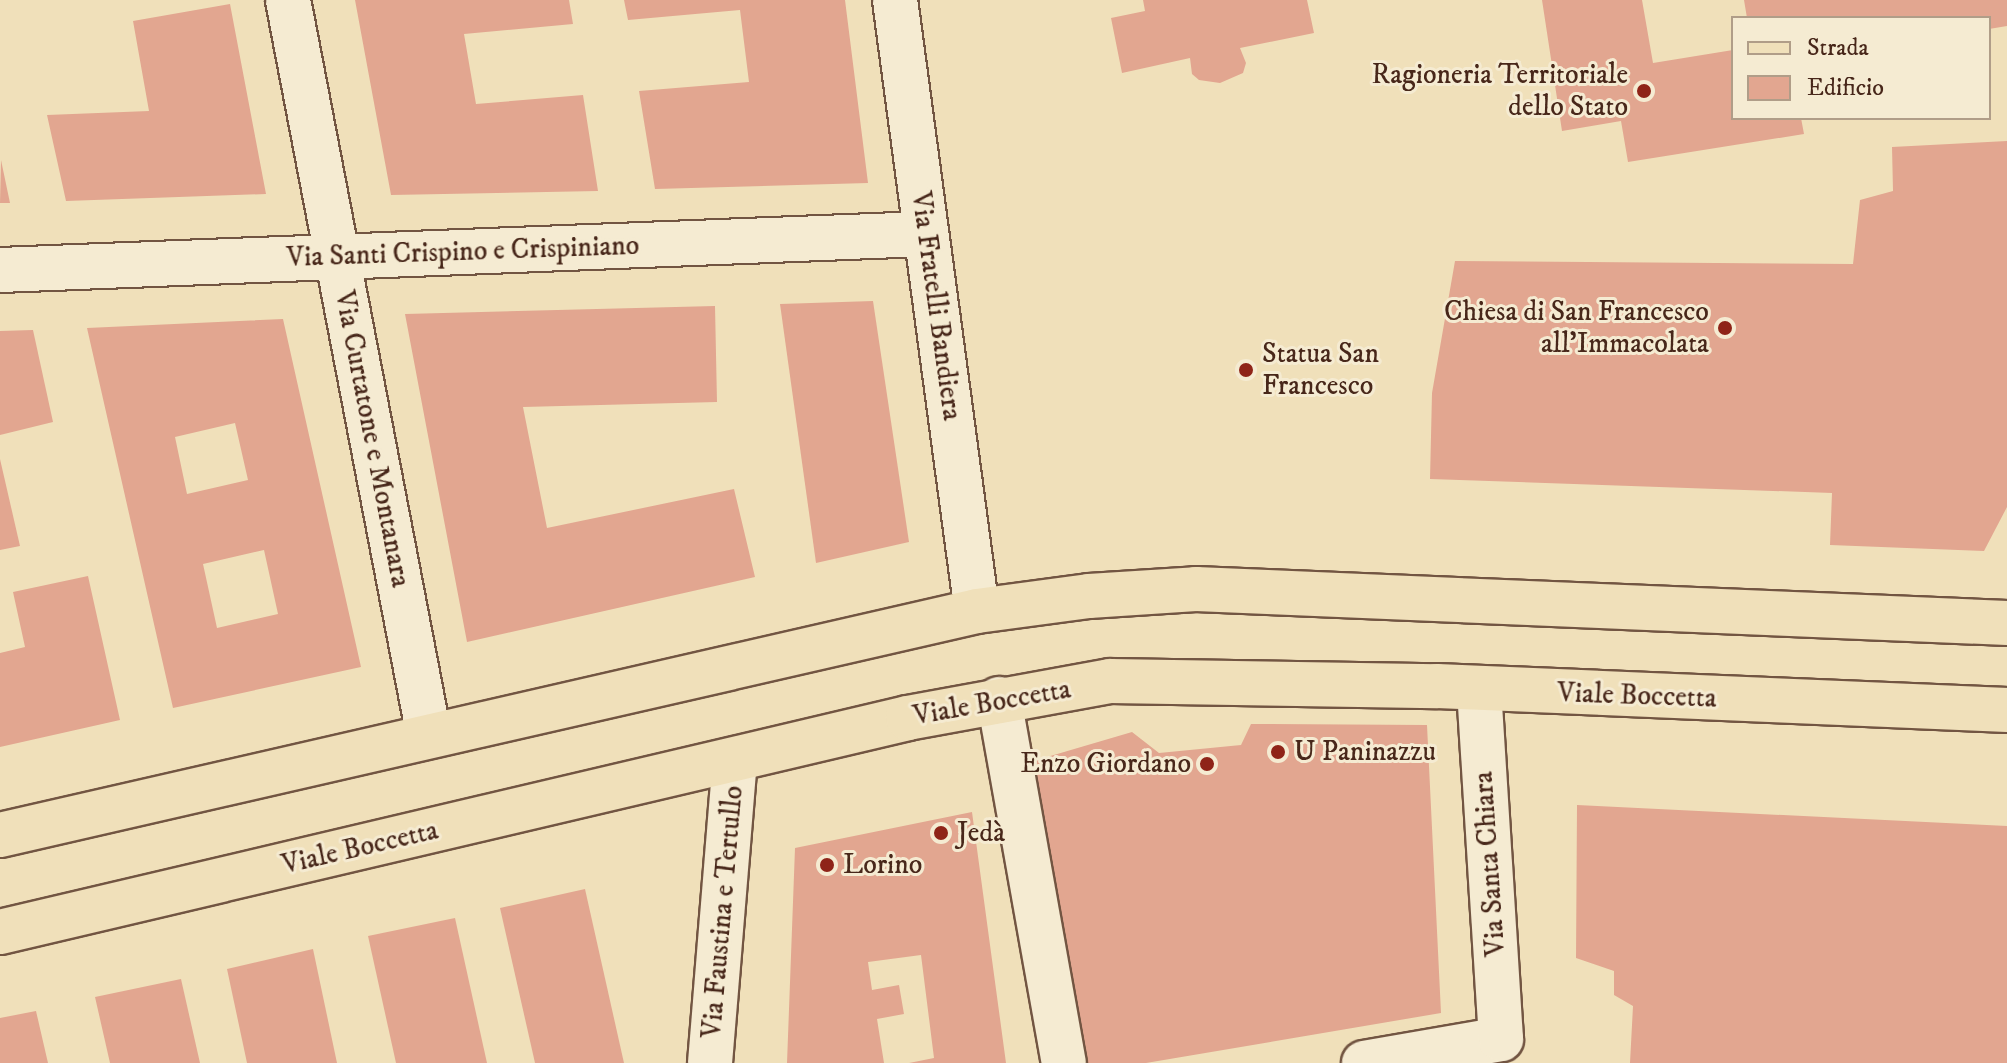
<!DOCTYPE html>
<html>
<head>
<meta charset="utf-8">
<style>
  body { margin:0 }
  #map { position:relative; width:2007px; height:1063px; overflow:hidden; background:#f0e0ba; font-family:"IM FELL DW Pica",serif }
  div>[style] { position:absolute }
  .building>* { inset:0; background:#e2a690 }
  .roads { filter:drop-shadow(2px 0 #725542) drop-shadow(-2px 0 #725542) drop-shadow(0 2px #725542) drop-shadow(0 -2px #725542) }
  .minor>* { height:44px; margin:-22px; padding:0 22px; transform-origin:22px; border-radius:22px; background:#f5ebd2 }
  .primary>* { height:44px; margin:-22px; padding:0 22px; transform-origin:22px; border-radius:22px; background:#f0e0ba }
  .dots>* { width:22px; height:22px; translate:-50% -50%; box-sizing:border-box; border:4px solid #f5ebd2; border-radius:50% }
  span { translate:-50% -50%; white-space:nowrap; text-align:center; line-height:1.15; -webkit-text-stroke:6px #f5ebd2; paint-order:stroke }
  .poi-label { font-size:28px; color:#48271a }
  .right { translate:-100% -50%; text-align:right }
  .left { translate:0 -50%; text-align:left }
  .street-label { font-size:28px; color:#48271a }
  .legend { position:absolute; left:1731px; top:16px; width:260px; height:104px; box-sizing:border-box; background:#f5ebd2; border:2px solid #b09d88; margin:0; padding:10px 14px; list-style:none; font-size:24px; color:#48271a }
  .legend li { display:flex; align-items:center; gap:16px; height:40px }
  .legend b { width:40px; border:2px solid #b09d88 }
</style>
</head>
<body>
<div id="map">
  <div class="building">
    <div style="clip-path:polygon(355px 0,569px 0,573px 24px,464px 34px,476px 104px,583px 95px,598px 191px,391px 195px)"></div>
    <div style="clip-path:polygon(624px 0,845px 0,868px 183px,655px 189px,639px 91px,749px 82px,740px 10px,628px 20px)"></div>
    <div style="clip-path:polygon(1143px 0,1307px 0,1314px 33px,1240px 48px,1246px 63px,1243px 73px,1220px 83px,1199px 80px,1192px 74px,1190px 58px,1122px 73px,1111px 18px,1145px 11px)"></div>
    <div style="clip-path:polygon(1542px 0,1642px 0,1653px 63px,1733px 50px,1733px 118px,1801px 118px,1804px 134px,1628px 162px,1621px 121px,1562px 131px)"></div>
    <div style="clip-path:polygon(1744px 0,2007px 0,2007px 26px,1989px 29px,1989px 18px,1747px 18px)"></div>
    <div style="clip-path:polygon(230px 4px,266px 194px,66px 201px,47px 115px,149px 111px,133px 21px)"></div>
    <div style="clip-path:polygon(2007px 141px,2007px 507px,1984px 551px,1830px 545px,1832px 493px,1430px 479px,1432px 393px,1455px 261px,1853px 264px,1860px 200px,1893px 191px,1892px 147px)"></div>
    <div style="clip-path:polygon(1px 160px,10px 203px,0 203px)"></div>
    <div style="clip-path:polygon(873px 301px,909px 542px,816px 563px,780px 304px)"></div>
    <div style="clip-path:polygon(715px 306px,717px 402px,523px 407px,547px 528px,734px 489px,755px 577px,467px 642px,405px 314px)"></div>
    <div style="clip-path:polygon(evenodd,283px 319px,361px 667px,173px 708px,87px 328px,283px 319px,235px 423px,248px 480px,187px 494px,175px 437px,235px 423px,283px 319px,264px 550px,278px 614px,217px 628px,203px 564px,264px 550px)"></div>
    <div style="clip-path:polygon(33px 330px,53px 422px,0 435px,0 331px)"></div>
    <div style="clip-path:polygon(0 459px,20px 546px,0 550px)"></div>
    <div style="clip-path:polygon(88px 576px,120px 720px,0 747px,0 653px,25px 647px,13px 592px)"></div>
    <div style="clip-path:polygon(1251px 724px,1427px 725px,1441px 1013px,1146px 1063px,1084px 1063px,1030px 762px,1132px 732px,1159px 753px,1241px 745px)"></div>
    <div style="clip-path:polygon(1577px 805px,2007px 826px,2007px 1063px,1630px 1063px,1633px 1006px,1614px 995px,1614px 971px,1576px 958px)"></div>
    <div style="clip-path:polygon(972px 812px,1006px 1063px,909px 1063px,934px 1058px,921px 955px,868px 962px,872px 990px,899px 985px,904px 1014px,877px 1019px,884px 1063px,787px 1063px,795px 848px)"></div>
    <div style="clip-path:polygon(585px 889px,624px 1063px,535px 1063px,500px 908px)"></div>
    <div style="clip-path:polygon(455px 918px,487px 1063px,396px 1063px,368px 936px)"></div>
    <div style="clip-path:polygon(313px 949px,337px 1063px,247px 1063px,227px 969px)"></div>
    <div style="clip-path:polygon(181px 979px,200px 1063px,110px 1063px,95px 997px)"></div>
    <div style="clip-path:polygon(36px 1011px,48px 1063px,0 1063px,0 1018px)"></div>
  </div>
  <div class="roads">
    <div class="minor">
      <div style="left:288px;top:0;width:749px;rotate:79.15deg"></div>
      <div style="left:895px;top:0;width:616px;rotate:82.36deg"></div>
      <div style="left:0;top:270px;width:927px;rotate:-2.23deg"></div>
      <div style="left:999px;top:699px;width:370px;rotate:79.9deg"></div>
      <div style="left:710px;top:1063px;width:303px;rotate:-85.3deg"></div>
      <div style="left:1364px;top:1063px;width:139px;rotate:-9.9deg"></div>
      <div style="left:1501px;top:1039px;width:351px;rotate:-93.6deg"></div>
    </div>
    <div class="primary">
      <div style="left:0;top:835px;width:1002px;rotate:-12.91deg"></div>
      <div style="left:977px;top:611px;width:113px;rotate:-7.6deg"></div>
      <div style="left:1089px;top:596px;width:107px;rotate:-3.7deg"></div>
      <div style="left:1196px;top:589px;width:812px;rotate:2.4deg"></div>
      <div style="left:0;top:932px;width:933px;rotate:-13.26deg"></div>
      <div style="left:908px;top:718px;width:205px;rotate:-10.4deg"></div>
      <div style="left:1110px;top:681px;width:327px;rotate:0.9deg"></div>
      <div style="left:1437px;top:686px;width:571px;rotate:2.41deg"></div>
    </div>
  </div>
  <div class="dots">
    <div style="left:1644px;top:91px;background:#8f2418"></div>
    <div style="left:1725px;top:328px;background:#8f2418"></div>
    <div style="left:1246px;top:370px;background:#8f2418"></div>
    <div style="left:1278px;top:752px;background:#8f2418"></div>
    <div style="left:1207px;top:764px;background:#8f2418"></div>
    <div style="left:941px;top:833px;background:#8f2418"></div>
    <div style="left:827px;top:865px;background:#8f2418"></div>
  </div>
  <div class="poi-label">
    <span class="right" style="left:1628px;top:91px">Ragioneria Territoriale<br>dello Stato</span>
    <span class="right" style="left:1709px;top:328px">Chiesa di San Francesco<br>all'Immacolata</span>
    <span class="left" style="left:1262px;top:370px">Statua San<br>Francesco</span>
    <span class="left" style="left:1294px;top:752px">U Paninazzu</span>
    <span class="right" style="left:1191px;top:764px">Enzo Giordano</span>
    <span class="left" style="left:957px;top:833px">Jedà</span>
    <span class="left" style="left:843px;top:865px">Lorino</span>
  </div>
  <div class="street-label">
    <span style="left:463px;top:252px;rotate:-2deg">Via Santi Crispino e Crispiniano</span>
    <span style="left:936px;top:306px;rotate:82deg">Via Fratelli Bandiera</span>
    <span style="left:372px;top:439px;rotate:79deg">Via Curtatone e Montanara</span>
    <span style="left:1637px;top:696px;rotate:2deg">Viale Boccetta</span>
    <span style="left:992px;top:703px;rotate:-10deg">Viale Boccetta</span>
    <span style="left:360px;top:848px;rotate:-13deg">Viale Boccetta</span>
    <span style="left:1490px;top:864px;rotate:-94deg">Via Santa Chiara</span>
    <span style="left:723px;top:912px;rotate:-85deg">Via Faustina e Tertullo</span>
  </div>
  <ul class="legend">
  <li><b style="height:10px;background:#f0e0ba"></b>Strada</li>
  <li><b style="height:22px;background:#e2a690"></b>Edificio</li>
  </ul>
</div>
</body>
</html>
